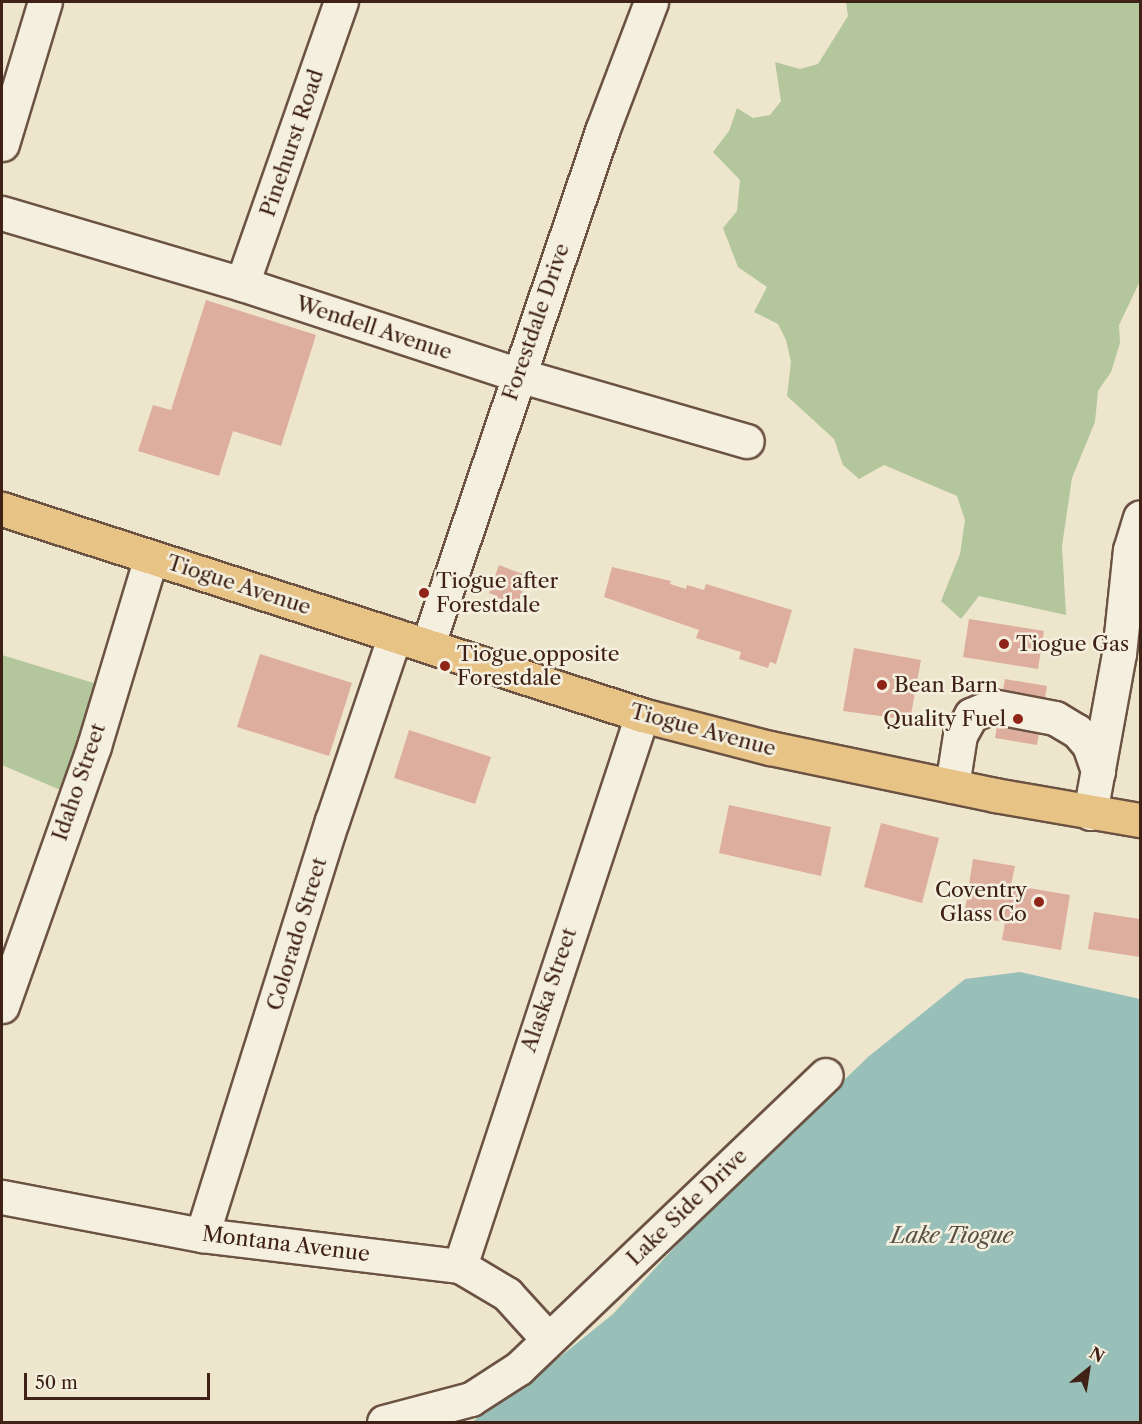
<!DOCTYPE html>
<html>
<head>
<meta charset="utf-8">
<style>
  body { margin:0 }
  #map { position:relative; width:1142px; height:1424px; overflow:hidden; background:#eee6cc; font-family:"Libre Caslon Text",serif }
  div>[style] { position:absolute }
  .green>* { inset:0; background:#b3c69c }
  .water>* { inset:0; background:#99c0b8 }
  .building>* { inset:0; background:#ddad9e }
  .roads { filter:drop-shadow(2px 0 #6b5243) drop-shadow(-2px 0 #6b5243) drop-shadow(0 2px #6b5243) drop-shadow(0 -2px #6b5243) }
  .minor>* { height:33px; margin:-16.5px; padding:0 16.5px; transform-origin:16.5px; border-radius:16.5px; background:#f4efde }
  .major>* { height:33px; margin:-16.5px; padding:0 16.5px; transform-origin:16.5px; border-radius:16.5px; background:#e7c386 }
  .dots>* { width:16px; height:16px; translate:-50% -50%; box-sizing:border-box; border:3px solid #f4efde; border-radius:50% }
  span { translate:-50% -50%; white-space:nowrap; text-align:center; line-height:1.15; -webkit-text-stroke:5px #f4efde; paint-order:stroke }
  .street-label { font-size:21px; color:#3f2115 }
  .poi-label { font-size:21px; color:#3f2115 }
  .left { translate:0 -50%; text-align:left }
  .right { translate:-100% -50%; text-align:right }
  .water-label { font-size:22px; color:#5a5146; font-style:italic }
  .frame { position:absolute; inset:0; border:3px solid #3f2115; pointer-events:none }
  .north { position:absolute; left:1058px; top:1340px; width:60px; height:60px; -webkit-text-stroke:4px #f4efde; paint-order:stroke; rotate:30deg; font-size:16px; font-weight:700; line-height:24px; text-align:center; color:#3f2115 }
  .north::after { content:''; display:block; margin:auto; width:21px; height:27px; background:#3f2115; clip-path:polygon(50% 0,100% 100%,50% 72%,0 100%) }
  .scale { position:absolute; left:24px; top:1373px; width:186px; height:27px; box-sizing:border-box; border:3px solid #3f2115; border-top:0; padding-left:8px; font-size:18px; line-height:21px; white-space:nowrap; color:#3f2115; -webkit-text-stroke:4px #f4efde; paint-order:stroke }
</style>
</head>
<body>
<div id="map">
  <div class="green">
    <div style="clip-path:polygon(846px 2px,1140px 2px,1140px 281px,1119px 325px,1120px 343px,1111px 372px,1098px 391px,1095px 422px,1072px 478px,1062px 546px,1066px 615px,979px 596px,961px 619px,941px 601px,960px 554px,965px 520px,957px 496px,884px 465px,859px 479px,843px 465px,834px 439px,787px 396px,791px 362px,786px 340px,778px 324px,754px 312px,767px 287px,738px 267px,723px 228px,737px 211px,740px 180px,713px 152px,729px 131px,737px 108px,753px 118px,770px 115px,781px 101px,775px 62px,800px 69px,818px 64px,848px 16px)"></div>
    <div style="clip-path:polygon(2px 655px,110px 688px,72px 795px,2px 765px)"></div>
  </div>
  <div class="water">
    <div style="clip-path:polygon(1020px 972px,1140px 999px,1140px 1422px,424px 1422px,473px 1421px,535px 1377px,613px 1314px,708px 1211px,868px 1057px,965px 979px)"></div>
  </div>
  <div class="building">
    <div style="clip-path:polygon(206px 300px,316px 335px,281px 446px,233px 431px,219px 476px,138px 451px,153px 405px,171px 410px)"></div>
    <div style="clip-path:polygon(499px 565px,528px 576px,518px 604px,512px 602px,509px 610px,493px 604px,497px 596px,489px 593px)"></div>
    <div style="clip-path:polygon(612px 567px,671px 581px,670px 584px,686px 589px,687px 585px,704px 590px,706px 584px,792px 610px,776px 664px,770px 662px,768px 668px,739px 659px,741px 652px,696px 638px,699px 630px,604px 597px)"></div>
    <div style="clip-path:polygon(969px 619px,1044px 631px,1038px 669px,963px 657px)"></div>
    <div style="clip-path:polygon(854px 648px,921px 660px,910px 720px,843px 711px)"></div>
    <div style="clip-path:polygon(260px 654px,352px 683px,329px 756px,237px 727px)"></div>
    <div style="clip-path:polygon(1005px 679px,1047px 686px,1037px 745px,995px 738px)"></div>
    <div style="clip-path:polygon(409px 730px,491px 757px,475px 804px,394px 778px)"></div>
    <div style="clip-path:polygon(729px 805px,831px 827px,821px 876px,719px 853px)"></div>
    <div style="clip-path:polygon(881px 823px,939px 838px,922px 903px,864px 887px)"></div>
    <div style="clip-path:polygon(973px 859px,1015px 866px,1011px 885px,1070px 895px,1061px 950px,1002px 940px,1005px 922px,964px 916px)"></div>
    <div style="clip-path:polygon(1094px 912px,1140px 919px,1140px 957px,1088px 949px)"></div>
  </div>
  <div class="roads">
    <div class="minor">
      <div style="left:2px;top:144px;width:148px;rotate:-73.2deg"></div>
      <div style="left:2px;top:213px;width:250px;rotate:16.5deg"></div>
      <div style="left:242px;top:284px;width:291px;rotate:18.2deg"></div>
      <div style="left:518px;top:375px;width:238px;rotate:16.1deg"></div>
      <div style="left:242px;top:284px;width:299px;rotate:-70.7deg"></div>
      <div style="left:428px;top:644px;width:542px;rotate:-71.26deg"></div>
      <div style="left:602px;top:131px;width:138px;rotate:-69.2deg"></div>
      <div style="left:952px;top:786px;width:52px;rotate:-81.1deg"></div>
      <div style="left:960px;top:735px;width:23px;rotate:-61deg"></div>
      <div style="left:971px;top:715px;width:23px;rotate:-23deg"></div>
      <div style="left:992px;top:706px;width:64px;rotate:10.8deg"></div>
      <div style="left:1055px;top:718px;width:26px;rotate:31deg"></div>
      <div style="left:1077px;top:731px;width:18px;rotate:49deg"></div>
      <div style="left:1089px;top:745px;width:28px;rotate:71deg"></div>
      <div style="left:1090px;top:813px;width:162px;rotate:-79.7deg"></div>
      <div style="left:1119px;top:654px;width:105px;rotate:-84deg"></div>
      <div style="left:1130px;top:550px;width:34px;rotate:-73deg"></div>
      <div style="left:2px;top:1006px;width:276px;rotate:-70.5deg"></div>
      <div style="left:94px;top:746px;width:197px;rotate:-73.2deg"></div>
      <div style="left:2px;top:1197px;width:204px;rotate:10.8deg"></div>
      <div style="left:202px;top:1235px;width:260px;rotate:6.9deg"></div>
      <div style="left:460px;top:1266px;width:55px;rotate:30.8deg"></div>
      <div style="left:507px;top:1294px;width:59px;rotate:47.7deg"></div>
      <div style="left:202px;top:1235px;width:434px;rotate:-72.6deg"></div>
      <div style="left:332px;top:821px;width:196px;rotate:-71.3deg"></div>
      <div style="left:460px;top:1266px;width:580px;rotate:-71.72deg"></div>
      <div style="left:384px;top:1422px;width:90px;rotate:-14.8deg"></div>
      <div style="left:471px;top:1399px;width:57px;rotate:-32.9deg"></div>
      <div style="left:519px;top:1368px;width:424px;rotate:-43.7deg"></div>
    </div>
    <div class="major">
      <div style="left:2px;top:509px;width:672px;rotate:17.84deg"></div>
      <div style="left:642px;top:715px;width:132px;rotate:14.5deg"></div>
      <div style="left:770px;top:748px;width:230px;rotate:11.8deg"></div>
      <div style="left:995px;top:795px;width:147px;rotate:9.8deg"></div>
    </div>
  </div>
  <div class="dots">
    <div style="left:424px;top:593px;background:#8f2418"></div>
    <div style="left:1004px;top:644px;background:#8f2418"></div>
    <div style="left:445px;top:666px;background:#8f2418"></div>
    <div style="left:882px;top:685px;background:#8f2418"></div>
    <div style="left:1018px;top:719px;background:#8f2418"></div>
    <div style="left:1039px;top:902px;background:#8f2418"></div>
  </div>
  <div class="street-label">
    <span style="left:292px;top:143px;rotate:-71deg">Pinehurst Road</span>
    <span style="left:536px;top:322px;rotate:-71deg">Forestdale Drive</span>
    <span style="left:374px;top:328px;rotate:18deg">Wendell Avenue</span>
    <span style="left:239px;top:585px;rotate:18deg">Tiogue Avenue</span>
    <span style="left:703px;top:730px;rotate:15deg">Tiogue Avenue</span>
    <span style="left:79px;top:782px;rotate:-71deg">Idaho Street</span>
    <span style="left:297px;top:934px;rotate:-73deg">Colorado Street</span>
    <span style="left:549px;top:990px;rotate:-71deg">Alaska Street</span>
    <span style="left:687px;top:1207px;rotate:-44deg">Lake Side Drive</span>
    <span style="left:286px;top:1244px;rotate:7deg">Montana Avenue</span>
  </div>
  <div class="poi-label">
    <span class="left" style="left:436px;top:593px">Tiogue after<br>Forestdale</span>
    <span class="left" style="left:1016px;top:644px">Tiogue Gas</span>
    <span class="left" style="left:457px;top:666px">Tiogue opposite<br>Forestdale</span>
    <span class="left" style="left:894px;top:685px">Bean Barn</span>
    <span class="right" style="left:1006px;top:719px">Quality Fuel</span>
    <span class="right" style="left:1027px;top:902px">Coventry<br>Glass Co</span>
  </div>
  <div class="water-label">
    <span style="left:952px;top:1236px">Lake Tiogue</span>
  </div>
  <div class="frame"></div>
  <div class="north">N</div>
  <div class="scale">50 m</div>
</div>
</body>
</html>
